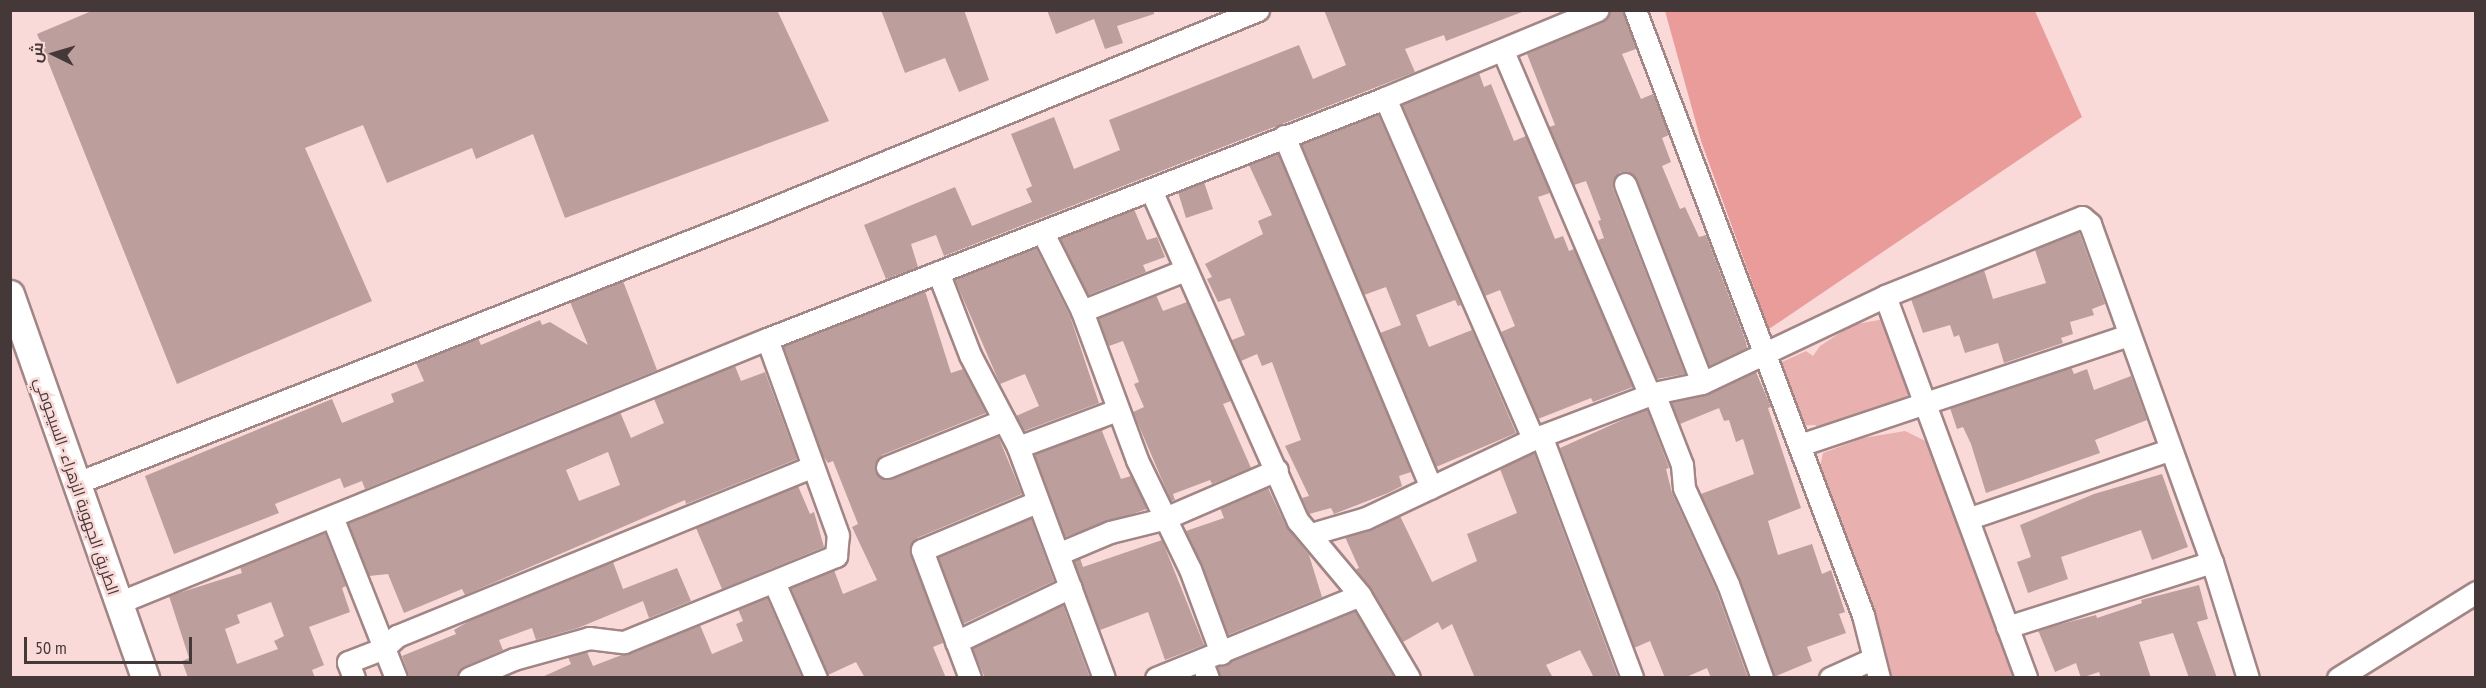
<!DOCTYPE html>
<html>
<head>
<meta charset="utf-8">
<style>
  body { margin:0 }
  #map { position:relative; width:2486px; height:688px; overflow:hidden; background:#fadad9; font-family:"PT Sans Narrow",Cairo,sans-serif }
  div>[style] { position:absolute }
  .green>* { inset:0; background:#e8b0ae }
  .forest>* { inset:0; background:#ea9c9b }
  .building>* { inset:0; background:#bc9e9d }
  .roads { filter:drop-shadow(2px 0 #a28585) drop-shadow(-2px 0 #a28585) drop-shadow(0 2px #a28585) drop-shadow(0 -2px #a28585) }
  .minor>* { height:21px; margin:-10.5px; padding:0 10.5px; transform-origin:10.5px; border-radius:10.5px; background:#fff }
  .major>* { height:27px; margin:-13.5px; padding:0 13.5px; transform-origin:13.5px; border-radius:13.5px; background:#fff }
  span { translate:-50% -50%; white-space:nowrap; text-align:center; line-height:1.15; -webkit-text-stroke:5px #fadad9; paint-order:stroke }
  .street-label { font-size:16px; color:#443838 }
  .frame { position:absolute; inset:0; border:12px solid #443838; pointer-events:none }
  .north { position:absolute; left:24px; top:24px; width:60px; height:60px; -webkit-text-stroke:4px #fadad9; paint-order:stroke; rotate:275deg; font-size:16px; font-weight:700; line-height:24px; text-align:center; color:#443838 }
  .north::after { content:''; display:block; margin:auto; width:21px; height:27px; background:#443838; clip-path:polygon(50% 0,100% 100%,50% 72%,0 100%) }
  .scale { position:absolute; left:24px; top:637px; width:168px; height:27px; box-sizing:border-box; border:3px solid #443838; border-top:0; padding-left:8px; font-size:18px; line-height:21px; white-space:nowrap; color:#443838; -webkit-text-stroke:4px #fadad9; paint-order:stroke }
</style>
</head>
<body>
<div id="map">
  <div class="green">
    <div style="clip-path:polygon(1889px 318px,1911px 393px,1873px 421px,1825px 432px,1815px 425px,1791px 426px,1764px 380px,1782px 362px,1806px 351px,1813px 356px,1820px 346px,1852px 325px)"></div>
    <div style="clip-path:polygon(1905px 431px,1936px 446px,2015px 677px,1882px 677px,1819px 471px,1823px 453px,1863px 438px)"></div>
  </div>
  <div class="forest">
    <div style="clip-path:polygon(1665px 11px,2035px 11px,2082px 117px,1769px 329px,1701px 141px)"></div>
  </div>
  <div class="building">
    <div style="clip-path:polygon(94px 10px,777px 10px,829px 121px,565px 218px,533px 134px,476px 159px,472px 148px,387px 183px,363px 125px,305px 148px,372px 301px,177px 384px,37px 34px)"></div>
    <div style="clip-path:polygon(881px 10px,964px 10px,989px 80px,959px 92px,945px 58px,905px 73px)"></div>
    <div style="clip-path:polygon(1047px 10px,1154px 10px,1154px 14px,1117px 26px,1123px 43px,1105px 49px,1094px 19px,1056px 34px)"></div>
    <div style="clip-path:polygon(1324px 10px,1522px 12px,1446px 41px,1444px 35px,1405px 49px,1415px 72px,944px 256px,936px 235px,911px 244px,918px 267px,886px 279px,864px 225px,955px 187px,972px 226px,1032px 202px,1026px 189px,1032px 186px,1011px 134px,1054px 117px,1074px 169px,1120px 150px,1109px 120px,1299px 45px,1313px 79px,1346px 65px)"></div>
    <div style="clip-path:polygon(1610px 10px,1623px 10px,1636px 49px,1622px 54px,1641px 99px,1653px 94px,1669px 135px,1662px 138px,1671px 162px,1662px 166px,1680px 209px,1685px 207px,1699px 237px,1706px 235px,1746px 342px,1747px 348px,1709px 366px,1637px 179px,1628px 172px,1620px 172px,1613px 181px,1613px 189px,1685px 374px,1657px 379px,1598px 240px,1604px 238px,1598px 221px,1601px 220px,1586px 181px,1574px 185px,1549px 127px,1555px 125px,1527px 54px,1602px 22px)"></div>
    <div style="clip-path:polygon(1479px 73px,1484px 87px,1491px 84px,1514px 141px,1526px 136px,1550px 193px,1538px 197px,1555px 239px,1563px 236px,1569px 251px,1574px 249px,1633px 387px,1593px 402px,1591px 398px,1538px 419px,1501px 332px,1515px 326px,1500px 290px,1485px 296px,1402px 105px)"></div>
    <div style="clip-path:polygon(1378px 114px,1461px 305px,1458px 306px,1455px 300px,1416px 315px,1429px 347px,1472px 330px,1516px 433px,1436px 467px,1380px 333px,1401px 325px,1386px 287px,1364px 295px,1301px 144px)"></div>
    <div style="clip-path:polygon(1278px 154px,1411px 472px,1399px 476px,1402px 486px,1388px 493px,1334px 514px,1331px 508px,1309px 514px,1302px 498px,1309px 496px,1285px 446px,1301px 440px,1272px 362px,1262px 366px,1257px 354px,1241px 361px,1232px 340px,1245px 335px,1230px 298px,1218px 302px,1207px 279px,1212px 277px,1205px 264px,1263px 234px,1258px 221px,1272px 215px,1249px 165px)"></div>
    <div style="clip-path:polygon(1204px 182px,1213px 209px,1186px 218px,1178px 192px)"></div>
    <div style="clip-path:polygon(1134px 209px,1147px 240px,1157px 237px,1165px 257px,1143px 265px,1146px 272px,1088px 295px,1060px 238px)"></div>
    <div style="clip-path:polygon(2079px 232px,2105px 304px,2092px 309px,2094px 315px,2070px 322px,2073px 334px,2061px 338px,2063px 343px,2004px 363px,1998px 343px,1965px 353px,1959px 335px,1954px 337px,1950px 325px,1923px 333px,1911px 299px,1984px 270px,1993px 299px,2046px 283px,2035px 250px)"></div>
    <div style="clip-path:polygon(1036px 248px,1070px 316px,1099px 403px,1024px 431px,1016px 416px,1039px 406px,1025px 374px,1000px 384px,955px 280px)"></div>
    <div style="clip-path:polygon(623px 281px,657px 370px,365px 489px,362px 481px,344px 488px,340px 478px,275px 504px,279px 513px,174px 554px,145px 476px,332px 399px,342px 423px,394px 402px,391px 394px,424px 381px,416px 363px,478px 338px,481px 345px,540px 320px,542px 325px,550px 322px,588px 345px,570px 302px)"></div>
    <div style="clip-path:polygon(925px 291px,951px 373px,963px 369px,986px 413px,882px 455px,875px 465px,875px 472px,885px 479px,892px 479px,998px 436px,1022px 494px,917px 538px,910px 548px,943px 643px,933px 647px,946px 678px,865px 678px,856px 662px,828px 675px,791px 588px,834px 570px,843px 594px,877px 580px,852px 527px,858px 524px,833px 461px,828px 463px,823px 456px,783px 346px)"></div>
    <div style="clip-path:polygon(1156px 295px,1163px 311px,1187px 302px,1231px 401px,1223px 404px,1251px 468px,1212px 484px,1210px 480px,1173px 494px,1175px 500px,1171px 501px,1133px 412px,1144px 407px,1134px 384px,1139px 382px,1123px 341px,1109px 346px,1098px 318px)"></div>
    <div style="clip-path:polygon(evenodd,735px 366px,741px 381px,765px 372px,797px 459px,686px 504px,685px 500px,465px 595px,462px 589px,404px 613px,388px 574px,369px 576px,348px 523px,620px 412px,631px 438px,664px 423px,654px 399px,735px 366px,608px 452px,620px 485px,579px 501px,566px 470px,608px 452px)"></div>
    <div style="clip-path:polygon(2071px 367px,2074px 374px,2087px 369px,2094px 390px,2131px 376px,2147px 420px,2095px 440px,2100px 453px,1986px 493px,1971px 444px,1963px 427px,1957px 429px,1950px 408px)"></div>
    <div style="clip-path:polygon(1756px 372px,1771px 407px,1768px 408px,1801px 508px,1768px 521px,1778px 555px,1812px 544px,1822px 574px,1831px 570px,1845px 612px,1839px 614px,1846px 633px,1807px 647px,1812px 661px,1774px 677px,1740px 580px,1701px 494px,1754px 474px,1743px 439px,1736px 442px,1729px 420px,1724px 421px,1719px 408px,1680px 424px,1671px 402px,1707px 395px)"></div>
    <div style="clip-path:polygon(1647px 409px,1669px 468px,1666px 469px,1672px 493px,1716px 589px,1748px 678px,1711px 678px,1707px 668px,1684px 678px,1665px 678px,1650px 641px,1634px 648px,1560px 448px)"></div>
    <div style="clip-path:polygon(1109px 427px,1102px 431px,1121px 479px,1131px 476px,1147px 509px,1065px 537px,1034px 454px)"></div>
    <div style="clip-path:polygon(1534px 453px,1618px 678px,1594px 678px,1580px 650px,1546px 665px,1553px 678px,1475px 678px,1452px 624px,1442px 630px,1438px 622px,1403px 642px,1356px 569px,1359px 568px,1345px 537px,1400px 516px,1432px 582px,1477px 561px,1467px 534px,1517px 513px,1500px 469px)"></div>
    <div style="clip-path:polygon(2162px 474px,2188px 547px,2152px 560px,2141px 530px,2061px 557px,2068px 579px,2028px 593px,2017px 562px,2031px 557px,2020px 525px,2094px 494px)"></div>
    <div style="clip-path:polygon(798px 486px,810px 514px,814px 512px,824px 547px,722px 589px,696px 528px)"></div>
    <div style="clip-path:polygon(1268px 488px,1286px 526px,1309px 555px,1322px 597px,1228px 635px,1186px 531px,1224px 518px,1220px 508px)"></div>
    <div style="clip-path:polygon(1031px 518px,1054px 581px,963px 624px,938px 557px)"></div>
    <div style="clip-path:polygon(evenodd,325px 533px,346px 586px,342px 588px,350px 612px,309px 627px,324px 665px,312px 670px,315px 678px,188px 678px,182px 661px,189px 658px,169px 596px,242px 573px,240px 567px,325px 533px,271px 602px,284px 636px,274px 641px,278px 649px,237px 664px,225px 629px,240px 623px,237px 615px,271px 602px)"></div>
    <div style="clip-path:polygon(1162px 540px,1204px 645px,1165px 660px,1148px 612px,1100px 630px,1074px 561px,1080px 558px,1083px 567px)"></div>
    <div style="clip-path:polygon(613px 562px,623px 589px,677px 568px,691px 601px,649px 618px,643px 601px,578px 628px,536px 640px,532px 628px,499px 640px,503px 650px,464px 667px,456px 678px,410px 678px,402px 656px,456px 634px,454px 630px,474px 618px)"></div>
    <div style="clip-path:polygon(2199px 585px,2208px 619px,2197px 622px,2217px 678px,2189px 678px,2173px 633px,2139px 642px,2151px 678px,2101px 678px,2099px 672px,2081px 678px,2076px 663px,2055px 672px,2038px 630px,2096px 615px,2097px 618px,2142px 603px,2141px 600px)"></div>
    <div style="clip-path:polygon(767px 598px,802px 678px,540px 678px,571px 664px,568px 657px,587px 652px,593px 666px,700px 625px,712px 654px,743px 641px,736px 624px,743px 621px,738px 609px)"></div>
    <div style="clip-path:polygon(1063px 605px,1090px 678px,985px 678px,972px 648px)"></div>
    <div style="clip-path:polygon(1355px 611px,1394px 678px,1220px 678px,1217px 667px)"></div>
  </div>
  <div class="roads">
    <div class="minor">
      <div style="left:1635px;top:10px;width:647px;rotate:69.35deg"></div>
      <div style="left:1863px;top:615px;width:65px;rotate:75.7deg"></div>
      <div style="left:1503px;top:51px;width:374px;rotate:66.9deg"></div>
      <div style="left:1385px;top:98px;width:372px;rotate:66.5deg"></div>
      <div style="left:1284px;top:136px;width:381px;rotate:67.3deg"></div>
      <div style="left:1625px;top:184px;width:213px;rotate:68.8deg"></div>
      <div style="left:1151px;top:190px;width:362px;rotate:66.1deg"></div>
      <div style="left:1298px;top:521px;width:97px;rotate:50deg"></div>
      <div style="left:1360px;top:595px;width:96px;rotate:59.4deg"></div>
      <div style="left:1043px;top:233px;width:87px;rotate:63.4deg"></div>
      <div style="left:1082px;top:311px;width:159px;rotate:69.7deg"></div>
      <div style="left:1137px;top:460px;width:121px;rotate:64.1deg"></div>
      <div style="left:1190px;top:569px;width:90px;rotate:69.7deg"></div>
      <div style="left:938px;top:272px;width:89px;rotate:68.9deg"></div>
      <div style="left:970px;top:355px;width:104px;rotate:62.4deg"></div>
      <div style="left:1018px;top:447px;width:246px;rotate:69.6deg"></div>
      <div style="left:1885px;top:296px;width:407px;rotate:69.7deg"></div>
      <div style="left:1082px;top:311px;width:111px;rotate:-21.7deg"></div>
      <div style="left:1654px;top:393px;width:77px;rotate:68.7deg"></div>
      <div style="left:1682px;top:465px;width:23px;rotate:85deg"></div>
      <div style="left:1684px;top:488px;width:106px;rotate:65.4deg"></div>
      <div style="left:1728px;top:584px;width:100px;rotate:70.1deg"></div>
      <div style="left:1542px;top:438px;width:256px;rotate:69.4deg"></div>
      <div style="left:1800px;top:445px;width:346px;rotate:-18.5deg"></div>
      <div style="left:1018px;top:447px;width:106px;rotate:-20.5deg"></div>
      <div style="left:887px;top:467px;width:126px;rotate:-21.9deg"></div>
      <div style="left:77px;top:483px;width:732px;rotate:-21.55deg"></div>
      <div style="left:758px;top:214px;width:540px;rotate:-22.2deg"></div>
      <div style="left:1970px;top:518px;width:210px;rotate:-18.9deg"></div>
      <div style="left:333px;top:519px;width:171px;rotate:68.4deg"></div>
      <div style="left:1311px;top:534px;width:57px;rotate:-16.2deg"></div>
      <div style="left:1366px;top:518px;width:185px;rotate:-25.3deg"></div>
      <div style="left:1533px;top:439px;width:129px;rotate:-20.8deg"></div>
      <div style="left:1654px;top:393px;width:49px;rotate:-11.8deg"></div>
      <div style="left:1702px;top:383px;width:203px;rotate:-25.4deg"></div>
      <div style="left:1885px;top:296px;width:212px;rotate:-21.9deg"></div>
      <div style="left:2082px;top:217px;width:11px;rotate:41deg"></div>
      <div style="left:2090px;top:224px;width:359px;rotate:70.2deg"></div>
      <div style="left:2212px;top:562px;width:121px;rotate:72.8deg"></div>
      <div style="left:1060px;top:553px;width:54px;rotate:-22.8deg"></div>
      <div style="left:1110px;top:532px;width:55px;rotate:-13.8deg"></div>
      <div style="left:1163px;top:519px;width:124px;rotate:-23.3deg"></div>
      <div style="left:774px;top:582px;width:105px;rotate:66.4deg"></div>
      <div style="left:118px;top:603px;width:701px;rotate:-22.14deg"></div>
      <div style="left:767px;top:339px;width:663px;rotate:-21.3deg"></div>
      <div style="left:1385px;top:98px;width:230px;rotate:-22.5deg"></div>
      <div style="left:2007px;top:627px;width:215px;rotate:-17.6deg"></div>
      <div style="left:956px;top:642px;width:127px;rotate:-25.6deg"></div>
      <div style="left:1201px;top:660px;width:19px;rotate:69deg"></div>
      <div style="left:354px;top:678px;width:17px;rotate:-111deg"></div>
      <div style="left:348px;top:662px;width:39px;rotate:-21deg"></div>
      <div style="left:384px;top:648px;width:18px;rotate:-43deg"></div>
      <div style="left:397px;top:636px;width:447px;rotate:-22.2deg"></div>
      <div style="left:469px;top:678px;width:49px;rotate:-22.9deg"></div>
      <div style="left:514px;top:659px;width:78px;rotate:-15.6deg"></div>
      <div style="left:589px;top:638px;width:35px;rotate:7deg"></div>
      <div style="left:624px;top:642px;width:229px;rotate:-22.1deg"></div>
      <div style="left:836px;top:556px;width:21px;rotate:-85deg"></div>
      <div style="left:838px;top:535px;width:208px;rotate:-109.9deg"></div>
      <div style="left:970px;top:678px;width:137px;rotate:-110.6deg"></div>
      <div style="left:922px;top:550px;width:125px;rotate:-22.7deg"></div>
      <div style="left:1156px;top:678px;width:220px;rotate:-22.1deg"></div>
      <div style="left:1830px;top:678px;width:46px;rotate:-24.3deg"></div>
      <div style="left:2338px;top:678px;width:163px;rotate:-31.9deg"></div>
    </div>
    <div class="major">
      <div style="left:10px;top:294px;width:407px;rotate:70.6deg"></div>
    </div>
  </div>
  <div class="street-label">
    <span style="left:77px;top:486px;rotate:71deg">الطريق الجهوية الزهراء - السيجومي</span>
  </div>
  <div class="frame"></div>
  <div class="north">ش</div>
  <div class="scale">50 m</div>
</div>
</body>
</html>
